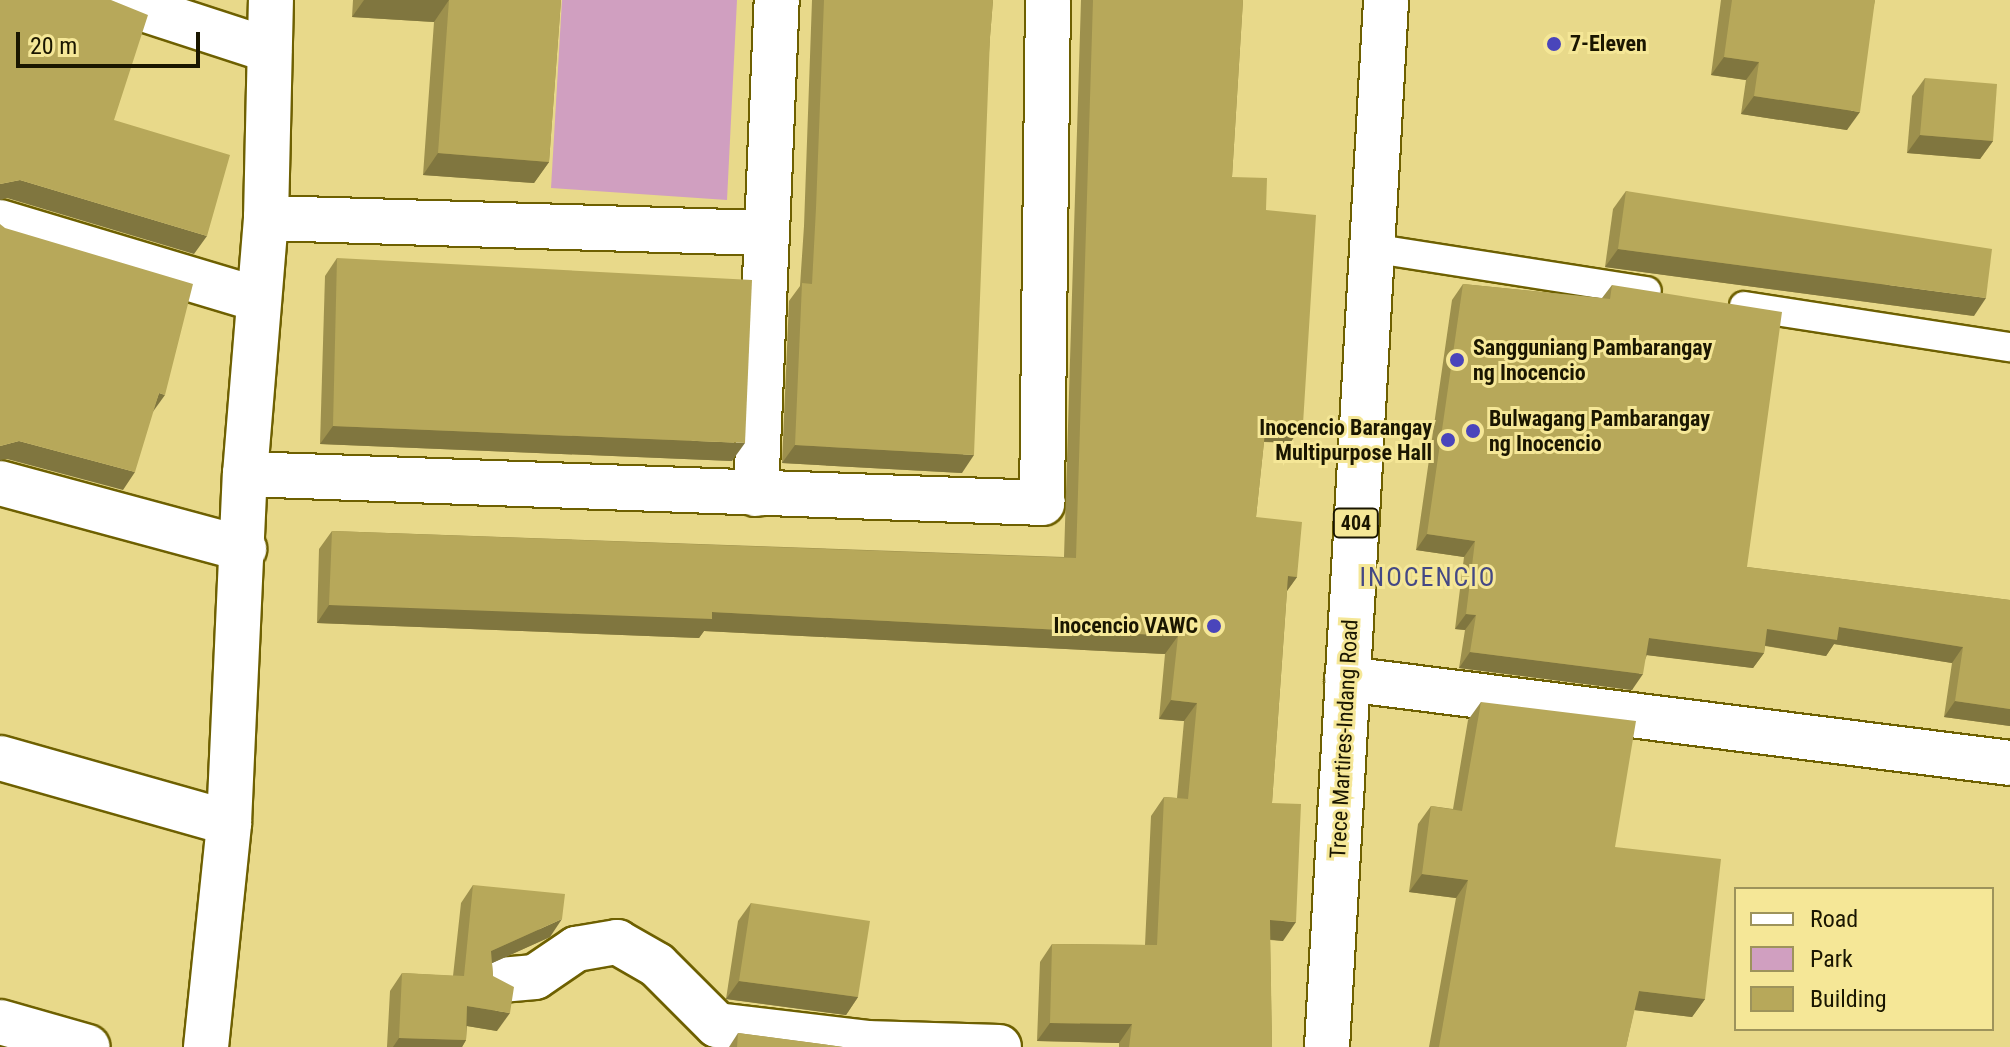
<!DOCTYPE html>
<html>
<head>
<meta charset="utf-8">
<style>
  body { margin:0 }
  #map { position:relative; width:2010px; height:1047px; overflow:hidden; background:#e8d98a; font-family:"Roboto Condensed",sans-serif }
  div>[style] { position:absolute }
  .green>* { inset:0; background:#d09fc0 }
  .roads { filter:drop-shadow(2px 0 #6e6001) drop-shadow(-2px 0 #6e6001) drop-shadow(0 2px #6e6001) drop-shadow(0 -2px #6e6001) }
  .service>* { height:28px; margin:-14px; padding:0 14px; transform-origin:14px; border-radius:14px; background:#fff }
  .minor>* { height:44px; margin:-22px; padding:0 22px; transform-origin:22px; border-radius:22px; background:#fff }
  .primary>* { height:44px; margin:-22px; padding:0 22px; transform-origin:22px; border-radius:22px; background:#fff }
  .wall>* { inset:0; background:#9d904d }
  .shaded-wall>* { inset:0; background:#80763f }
  .building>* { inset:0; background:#b7a85a }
  .dots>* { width:22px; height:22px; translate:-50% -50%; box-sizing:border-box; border:4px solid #f5e797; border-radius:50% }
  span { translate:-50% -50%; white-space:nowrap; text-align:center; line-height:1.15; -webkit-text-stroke:6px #f5e797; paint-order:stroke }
  .shield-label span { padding:2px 6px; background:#f5e797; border:2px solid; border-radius:6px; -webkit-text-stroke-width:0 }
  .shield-label { font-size:20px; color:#1a1600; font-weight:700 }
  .poi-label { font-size:22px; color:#1a1600; font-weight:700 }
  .left { translate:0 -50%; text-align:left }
  .right { translate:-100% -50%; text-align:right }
  .street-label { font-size:22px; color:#1a1600 }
  .quarter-label { font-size:26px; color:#444885; letter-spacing:2px }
  .legend { position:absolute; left:1734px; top:887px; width:260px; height:144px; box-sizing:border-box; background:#f5e797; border:2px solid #9d935b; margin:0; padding:10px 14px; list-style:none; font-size:24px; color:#1a1600 }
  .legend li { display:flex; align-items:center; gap:16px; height:40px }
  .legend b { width:40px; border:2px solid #9d935b }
  .scale { position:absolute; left:16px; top:32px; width:184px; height:36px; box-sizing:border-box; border:4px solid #1a1600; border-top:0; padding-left:10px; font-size:24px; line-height:28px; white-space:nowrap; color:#1a1600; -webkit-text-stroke:6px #f5e797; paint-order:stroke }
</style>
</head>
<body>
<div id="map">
  <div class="green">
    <div style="clip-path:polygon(562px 0,737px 0,727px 200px,551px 188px)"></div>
  </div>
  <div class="roads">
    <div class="service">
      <div style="left:1371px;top:248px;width:279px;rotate:8.9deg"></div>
      <div style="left:1744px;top:306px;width:269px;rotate:8.8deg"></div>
    </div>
    <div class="minor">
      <div style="left:115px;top:0;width:162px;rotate:18deg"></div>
      <div style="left:266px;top:218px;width:500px;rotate:1.72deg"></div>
      <div style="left:0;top:222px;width:267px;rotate:16.7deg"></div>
      <div style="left:245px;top:474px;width:798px;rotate:2.08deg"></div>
      <div style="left:1042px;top:503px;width:503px;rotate:-89.32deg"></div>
      <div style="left:0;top:483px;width:253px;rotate:15.1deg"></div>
      <div style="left:756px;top:494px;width:494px;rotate:-87.6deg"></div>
      <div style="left:1347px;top:679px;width:668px;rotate:7.22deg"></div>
      <div style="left:0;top:758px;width:238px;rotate:15.8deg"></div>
      <div style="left:501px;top:980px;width:34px;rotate:-5deg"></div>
      <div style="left:535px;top:977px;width:50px;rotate:-34.3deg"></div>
      <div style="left:576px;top:949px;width:42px;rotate:-9.7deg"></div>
      <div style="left:617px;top:942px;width:46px;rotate:29.9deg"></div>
      <div style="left:657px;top:965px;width:85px;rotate:45deg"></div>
      <div style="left:717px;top:1025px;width:151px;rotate:6.8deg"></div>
      <div style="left:867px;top:1043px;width:132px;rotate:1.7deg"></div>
      <div style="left:0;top:1022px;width:91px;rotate:15.9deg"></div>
      <div style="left:206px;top:1047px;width:225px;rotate:-84.1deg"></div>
      <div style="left:229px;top:823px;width:349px;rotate:-87.4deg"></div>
      <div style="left:245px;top:474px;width:257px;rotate:-85.3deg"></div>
      <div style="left:266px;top:218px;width:218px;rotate:-88.7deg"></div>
    </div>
    <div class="primary">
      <div style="left:1327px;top:1047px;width:1049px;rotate:-86.77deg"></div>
    </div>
  </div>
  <div class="wall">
    <div style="clip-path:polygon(353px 0,561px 0,549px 162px,534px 183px,423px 175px,434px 22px,352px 17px)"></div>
    <div style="clip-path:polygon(812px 0,993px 0,990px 37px,962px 473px,782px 463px,789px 301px,800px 286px,804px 226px)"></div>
    <div style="clip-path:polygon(1081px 0,1243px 0,1232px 177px,1266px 210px,1303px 424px,1290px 443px,1264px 442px,1256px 517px,1297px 577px,1287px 591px,1272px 803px,1283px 941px,1270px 940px,1272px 1047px,1119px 1047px,1119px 1043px,1037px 1041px,1040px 962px,1052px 944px,1145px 945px,1151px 816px,1164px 797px,1177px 798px,1184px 721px,1159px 719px,1165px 654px,704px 631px,699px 638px,317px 623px,319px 549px,332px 531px,1064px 557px)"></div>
    <div style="clip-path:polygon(1721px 0,1875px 0,1847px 130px,1741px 114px,1746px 80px,1711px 75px)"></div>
    <div style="clip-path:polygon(1925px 78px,1993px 141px,1980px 159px,1907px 153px,1912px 96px)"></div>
    <div style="clip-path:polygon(1626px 191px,1974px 316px,1605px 267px,1613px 209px)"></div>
    <div style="clip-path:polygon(337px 258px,732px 461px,320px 444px,325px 276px)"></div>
    <div style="clip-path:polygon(1463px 284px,1602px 298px,1612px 285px,1747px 567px,2010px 600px,2010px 726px,1944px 717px,1952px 663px,1834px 644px,1826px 656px,1765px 646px,1764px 653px,1753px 668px,1647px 655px,1632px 690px,1459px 668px,1465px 630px,1455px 629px,1464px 557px,1416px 550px,1452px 300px)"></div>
    <div style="clip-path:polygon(1481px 702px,1615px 847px,1705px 999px,1692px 1017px,1634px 1010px,1626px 1047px,1429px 1047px,1456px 898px,1409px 892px,1418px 824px,1431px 806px,1453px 809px,1468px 720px)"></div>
    <div style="clip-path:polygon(473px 885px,550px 937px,492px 963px,497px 1031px,467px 1026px,466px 1040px,462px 1047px,387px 1047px,390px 991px,402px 973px,453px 976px,461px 903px)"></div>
    <div style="clip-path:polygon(751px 903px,858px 997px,846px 1015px,726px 999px,738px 921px)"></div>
    <div style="clip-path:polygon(738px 1033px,843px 1047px,729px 1047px)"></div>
  </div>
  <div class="shaded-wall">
    <div style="clip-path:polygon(364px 0,449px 0,434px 22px,352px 17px)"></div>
    <div style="clip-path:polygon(1724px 57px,1759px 62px,1746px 80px,1711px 75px)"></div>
    <div style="clip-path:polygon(1754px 96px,1860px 112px,1847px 130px,1741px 114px)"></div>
    <div style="clip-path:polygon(1920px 135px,1993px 141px,1980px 159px,1907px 153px)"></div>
    <div style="clip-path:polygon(438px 153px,549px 162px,534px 183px,423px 175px)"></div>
    <div style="clip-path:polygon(20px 180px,207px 236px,194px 254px,7px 198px,0 200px,0 184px)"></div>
    <div style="clip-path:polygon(1618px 249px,1986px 298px,1974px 316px,1605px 267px)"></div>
    <div style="clip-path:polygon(159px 393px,165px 395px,152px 413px)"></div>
    <div style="clip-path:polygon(1266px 423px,1303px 424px,1290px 443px,1253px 441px)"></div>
    <div style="clip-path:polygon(333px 426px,745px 443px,732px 461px,320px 444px)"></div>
    <div style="clip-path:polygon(19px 441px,135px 472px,123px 490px,7px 459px,0 460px,0 446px)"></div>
    <div style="clip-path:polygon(795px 445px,974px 455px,962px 473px,782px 463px)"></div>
    <div style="clip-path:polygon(1427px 534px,1475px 541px,1464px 557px,1416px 550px)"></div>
    <div style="clip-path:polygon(1288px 576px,1297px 577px,1284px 595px)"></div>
    <div style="clip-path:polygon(329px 605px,712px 612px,1178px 636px,1165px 654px,704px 631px,699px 638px,317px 623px)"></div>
    <div style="clip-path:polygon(1466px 614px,1476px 615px,1465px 630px,1455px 629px)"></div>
    <div style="clip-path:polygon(1839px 627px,1963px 647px,1952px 663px,1834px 644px,1826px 656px,1756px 644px,1767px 629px)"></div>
    <div style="clip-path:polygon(1649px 638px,1764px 653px,1753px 668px,1638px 654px)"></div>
    <div style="clip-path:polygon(1470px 652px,1643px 674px,1632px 690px,1459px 668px)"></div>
    <div style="clip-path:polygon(1171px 700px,1197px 703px,1184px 721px,1159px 719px)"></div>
    <div style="clip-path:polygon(1955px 701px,2010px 709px,2010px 726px,1944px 717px)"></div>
    <div style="clip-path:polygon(1422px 874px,1468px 880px,1456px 898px,1409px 892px)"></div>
    <div style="clip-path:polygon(562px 919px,550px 937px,479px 969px,491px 951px)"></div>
    <div style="clip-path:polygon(1270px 920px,1296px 922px,1283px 941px,1257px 938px)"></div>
    <div style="clip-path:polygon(739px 981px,858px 997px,846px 1015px,726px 999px)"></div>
    <div style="clip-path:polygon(1639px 991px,1705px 999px,1692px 1017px,1626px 1009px)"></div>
    <div style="clip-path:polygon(467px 1006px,510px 1013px,497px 1031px,455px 1024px)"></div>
    <div style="clip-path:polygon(1050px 1023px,1132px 1024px,1119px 1043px,1037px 1041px)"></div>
    <div style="clip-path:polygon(399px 1038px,466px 1040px,462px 1047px,393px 1047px)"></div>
  </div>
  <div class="building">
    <div style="clip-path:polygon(0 0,111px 0,148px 15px,114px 120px,230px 155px,207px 236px,20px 180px,0 184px)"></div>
    <div style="clip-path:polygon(444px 0,561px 0,549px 162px,438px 153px,449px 0)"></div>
    <div style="clip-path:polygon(824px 0,993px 0,990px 37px,974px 455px,795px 445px,802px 283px,812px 284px,816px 208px)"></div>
    <div style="clip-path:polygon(1093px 0,1243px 0,1232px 177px,1267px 178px,1266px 210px,1316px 215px,1303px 424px,1266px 423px,1256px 517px,1302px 522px,1297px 577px,1288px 576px,1272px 803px,1301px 804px,1296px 922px,1270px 920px,1272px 1047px,1129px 1047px,1132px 1024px,1050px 1023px,1052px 944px,1157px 945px,1164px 797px,1188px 799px,1197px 703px,1171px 700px,1178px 636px,712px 612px,712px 619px,329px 605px,332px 531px,1076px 558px)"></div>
    <div style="clip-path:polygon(1732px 0,1875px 0,1860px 112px,1754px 96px,1759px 62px,1724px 57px)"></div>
    <div style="clip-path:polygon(1925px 78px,1997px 84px,1993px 141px,1920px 135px)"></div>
    <div style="clip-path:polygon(1626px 191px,1992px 249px,1986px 298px,1618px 249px)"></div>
    <div style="clip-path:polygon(0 224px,5px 228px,193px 284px,165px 395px,159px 393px,135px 472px,19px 441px,0 446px)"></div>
    <div style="clip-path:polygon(337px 258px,752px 280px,745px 443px,333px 426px)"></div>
    <div style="clip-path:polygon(1463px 284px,1610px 299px,1612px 285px,1782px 312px,1747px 567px,2010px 600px,2010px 709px,1955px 701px,1963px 647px,1839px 627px,1837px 640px,1767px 629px,1764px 653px,1649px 638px,1643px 674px,1470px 652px,1476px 615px,1466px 614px,1475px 541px,1427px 534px)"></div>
    <div style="clip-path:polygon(1481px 702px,1636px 721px,1615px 847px,1721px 859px,1705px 999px,1639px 991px,1626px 1047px,1439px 1047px,1468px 880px,1422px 874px,1431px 806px,1462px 811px)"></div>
    <div style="clip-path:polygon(473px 885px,565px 894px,562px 919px,491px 951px,493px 976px,514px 987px,510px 1013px,467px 1006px,466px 1040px,399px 1038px,402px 973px,464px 976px)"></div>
    <div style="clip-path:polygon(751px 903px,870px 921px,858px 997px,739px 981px)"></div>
    <div style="clip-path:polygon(738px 1033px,843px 1047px,737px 1047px)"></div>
  </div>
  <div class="dots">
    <div style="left:1554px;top:44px;background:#4a45bb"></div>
    <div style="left:1457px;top:360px;background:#4a45bb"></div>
    <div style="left:1473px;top:431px;background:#4a45bb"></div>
    <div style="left:1448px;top:440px;background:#4a45bb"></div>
    <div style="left:1214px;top:626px;background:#4a45bb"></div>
  </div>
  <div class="shield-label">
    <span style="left:1356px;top:523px">404</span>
  </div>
  <div class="poi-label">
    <span class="left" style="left:1570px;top:44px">7-Eleven</span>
    <span class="left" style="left:1473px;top:360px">Sangguniang Pambarangay<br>ng Inocencio</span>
    <span class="left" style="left:1489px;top:431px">Bulwagang Pambarangay<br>ng Inocencio</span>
    <span class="right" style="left:1432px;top:440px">Inocencio Barangay<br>Multipurpose Hall</span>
    <span class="right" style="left:1198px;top:626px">Inocencio VAWC</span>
  </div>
  <div class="street-label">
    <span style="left:1344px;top:739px;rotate:-87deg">Trece Martires-Indang Road</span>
  </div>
  <div class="quarter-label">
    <span style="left:1428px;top:578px">INOCENCIO</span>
  </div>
  <ul class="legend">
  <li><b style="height:10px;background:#fff"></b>Road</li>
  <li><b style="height:22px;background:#d09fc0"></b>Park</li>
  <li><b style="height:22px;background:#b7a85a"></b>Building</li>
  </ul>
  <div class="scale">20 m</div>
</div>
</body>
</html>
